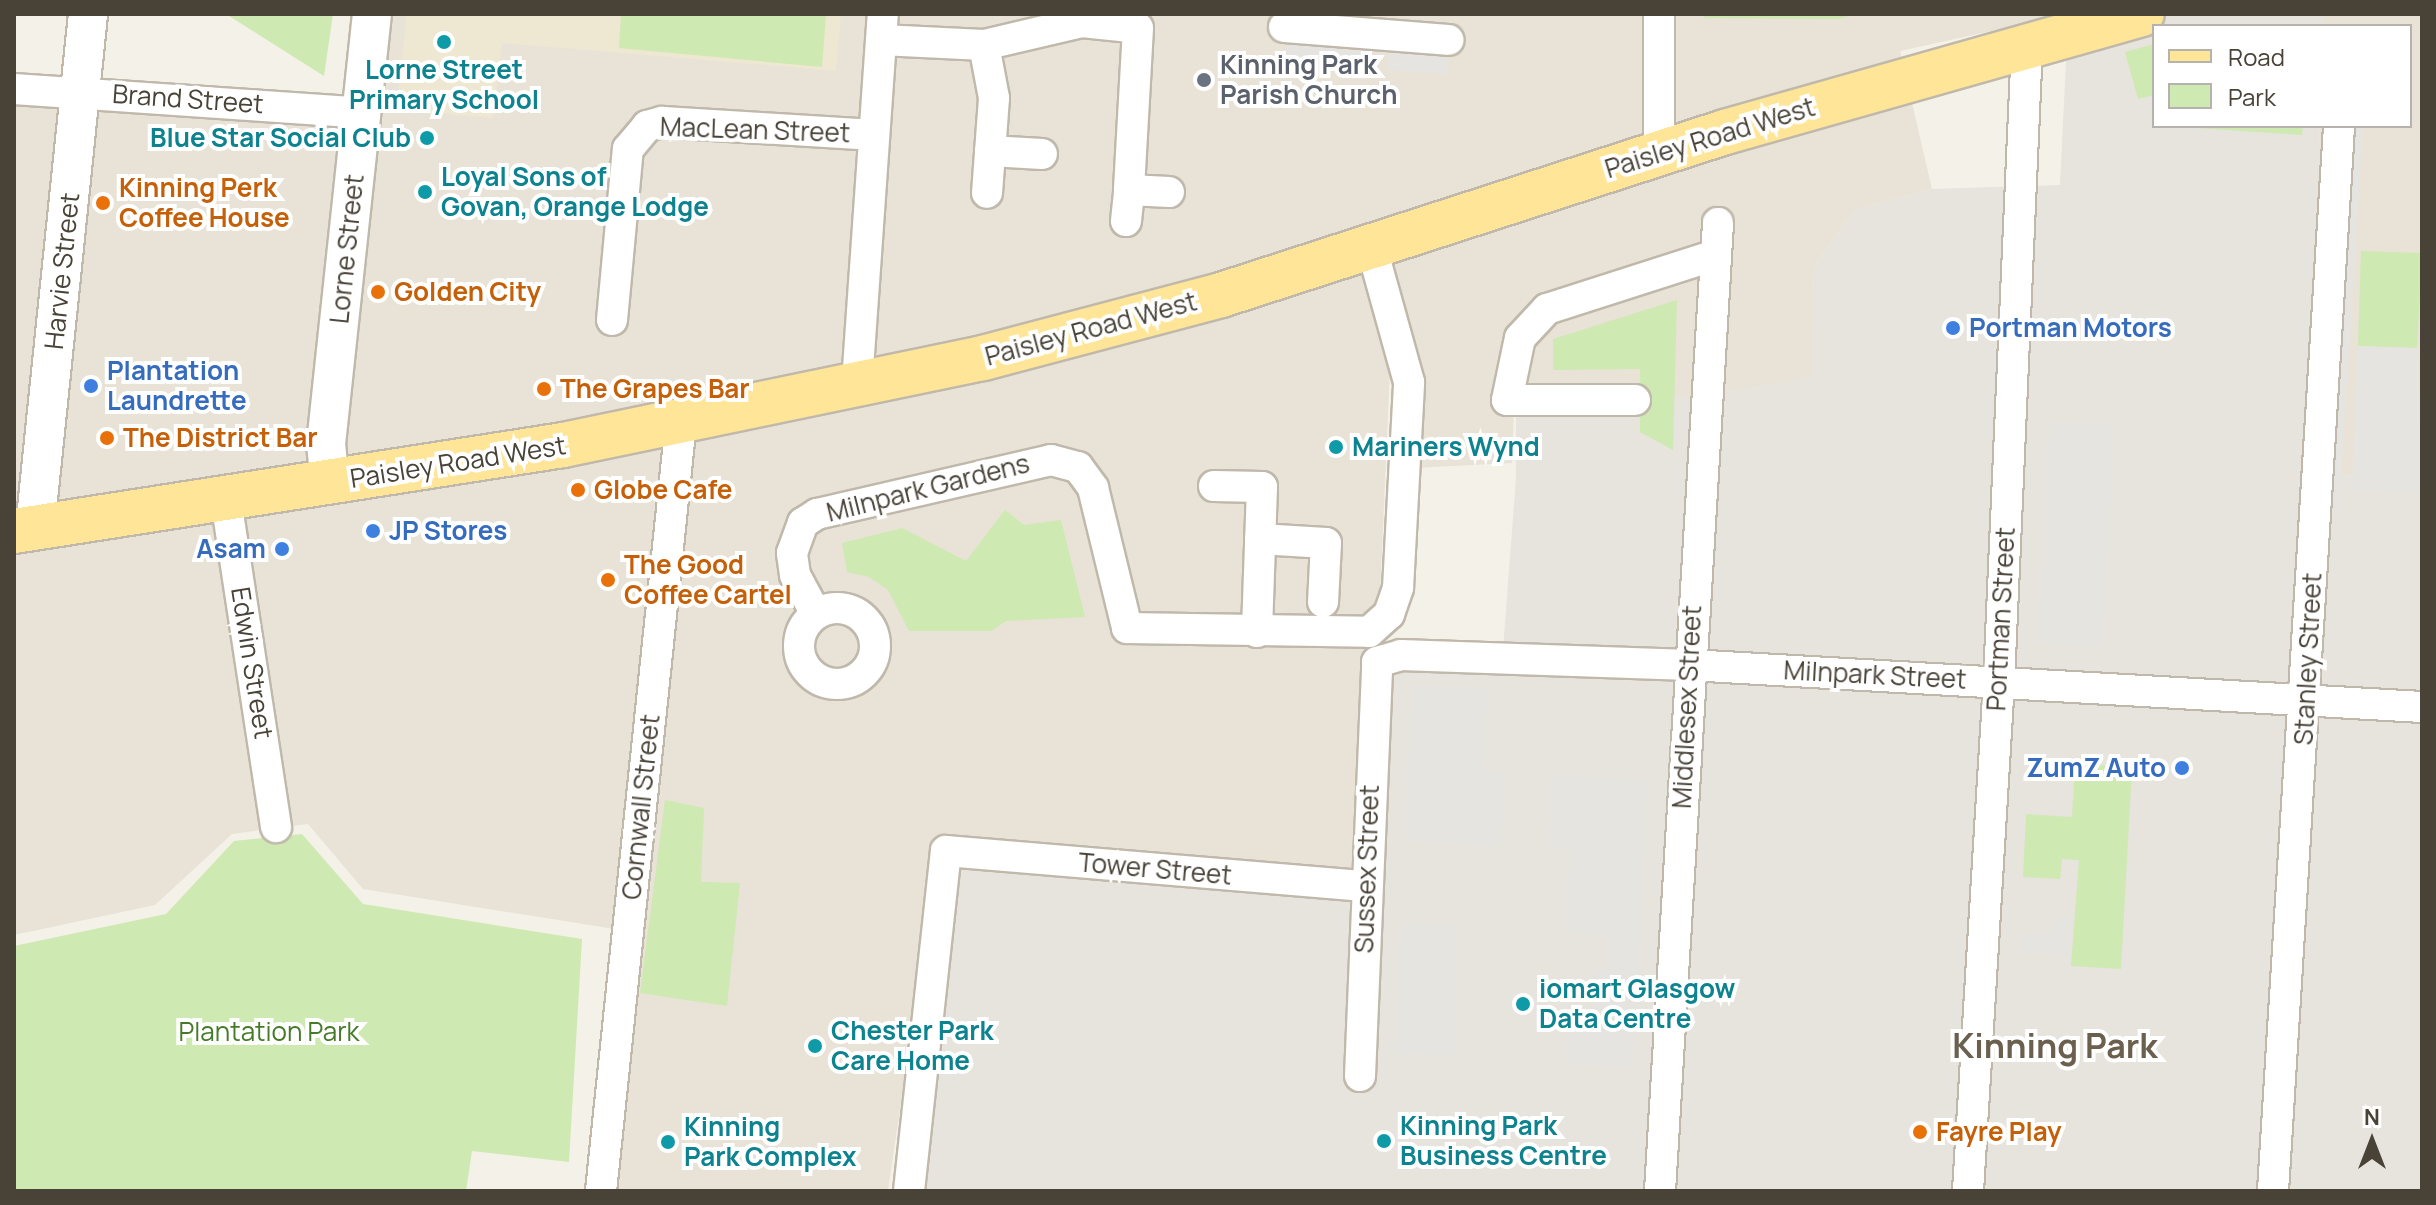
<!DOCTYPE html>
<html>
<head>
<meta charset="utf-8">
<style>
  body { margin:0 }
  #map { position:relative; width:2436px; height:1205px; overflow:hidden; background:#f4f1e8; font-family:Manrope,sans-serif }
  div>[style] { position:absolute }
  .residential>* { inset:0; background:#e8e3d6 }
  .industrial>* { inset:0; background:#e7e3dd }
  .education>* { inset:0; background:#eee7d2 }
  .green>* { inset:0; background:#cee9b1 }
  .parking>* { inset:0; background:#e6e4e0 }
  .roads { filter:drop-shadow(2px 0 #c0b9ab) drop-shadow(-2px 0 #c0b9ab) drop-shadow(0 2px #c0b9ab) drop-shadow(0 -2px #c0b9ab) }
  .minor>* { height:30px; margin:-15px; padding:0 15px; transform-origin:15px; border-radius:15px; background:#fff }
  .minor>.ring { margin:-15px; padding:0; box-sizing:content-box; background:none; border:30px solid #fff; border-radius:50% }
  .tertiary>* { height:38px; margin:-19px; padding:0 19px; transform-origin:19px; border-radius:19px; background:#fff }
  .primary>* { height:44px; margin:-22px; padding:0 22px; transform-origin:22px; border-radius:22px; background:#ffe597 }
  .dots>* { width:22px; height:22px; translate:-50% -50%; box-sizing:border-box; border:4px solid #fff; border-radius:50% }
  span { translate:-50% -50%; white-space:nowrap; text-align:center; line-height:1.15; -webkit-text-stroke:8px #fff; paint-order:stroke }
  .worship-label { font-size:26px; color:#5b616d; font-weight:700 }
  .left { translate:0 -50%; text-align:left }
  .culture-label { font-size:26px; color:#0d838f; font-weight:700 }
  .right { translate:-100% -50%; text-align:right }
  .street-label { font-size:26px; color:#484237 }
  .food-label { font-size:26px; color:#c56008; font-weight:700 }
  .shop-label { font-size:26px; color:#366cbe; font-weight:700 }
  .park-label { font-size:26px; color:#457b28 }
  .district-label { font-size:34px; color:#6b604e; font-weight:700 }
  .frame { position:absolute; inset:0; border:16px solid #484237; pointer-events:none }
  .legend { position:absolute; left:2152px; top:24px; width:260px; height:104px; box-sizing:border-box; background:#fff; border:2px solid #b6b3af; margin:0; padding:10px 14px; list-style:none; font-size:24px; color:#484237 }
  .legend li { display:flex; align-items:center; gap:16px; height:40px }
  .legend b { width:40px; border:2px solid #b6b3af }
  .north { position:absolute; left:2332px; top:1101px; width:80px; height:80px; -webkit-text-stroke:6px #fff; paint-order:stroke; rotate:0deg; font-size:22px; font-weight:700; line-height:32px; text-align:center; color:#484237 }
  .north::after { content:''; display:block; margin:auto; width:28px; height:36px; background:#484237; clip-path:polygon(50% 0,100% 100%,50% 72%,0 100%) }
</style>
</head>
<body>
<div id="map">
  <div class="residential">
    <div style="clip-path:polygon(385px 14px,2070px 14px,1900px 51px,1932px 189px,1854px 210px,1814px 266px,1812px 377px,1693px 397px,1514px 407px,1512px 463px,1415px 468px,1414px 353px,1390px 369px,1380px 596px,1367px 613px,1354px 872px,939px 843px,888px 1191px,606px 1191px,627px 931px,363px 889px,308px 824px,232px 834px,155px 905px,14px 935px,14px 101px,375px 103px)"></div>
    <div style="clip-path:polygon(2323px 14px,2422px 14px,2422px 479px,2307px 473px,2320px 126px,2410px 126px,2410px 26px,2323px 26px)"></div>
  </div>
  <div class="industrial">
    <div style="clip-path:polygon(2096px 14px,2324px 14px,2324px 26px,2154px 26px,2154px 126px,2320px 126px,2308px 473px,2422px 479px,2422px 1191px,900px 1191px,954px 850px,1363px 886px,1382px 650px,1502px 663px,1516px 478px,1516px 400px,1693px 397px,1811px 377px,1814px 266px,1854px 210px,1932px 189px,2060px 185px,2066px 63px,2074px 19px)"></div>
  </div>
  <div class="education">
    <div style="clip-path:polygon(407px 14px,841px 14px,836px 71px,502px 43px,493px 118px,396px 110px)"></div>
  </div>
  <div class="green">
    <div style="clip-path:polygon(226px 14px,333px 14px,324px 76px)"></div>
    <div style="clip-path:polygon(621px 14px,826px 14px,822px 67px,619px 48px)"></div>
    <div style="clip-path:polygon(1702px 14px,1856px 14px,1838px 19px,1705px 18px)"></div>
    <div style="clip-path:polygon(2154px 44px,2154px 95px,2138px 99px,2125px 52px)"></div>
    <div style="clip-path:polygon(2167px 126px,2303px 126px,2302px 135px)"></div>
    <div style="clip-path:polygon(2361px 251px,2422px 253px,2417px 348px,2358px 346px)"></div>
    <div style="clip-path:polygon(1677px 300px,1673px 450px,1640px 432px,1640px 369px,1553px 370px,1553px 339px)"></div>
    <div style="clip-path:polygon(1005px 510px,1024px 525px,1061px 520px,1085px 617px,1006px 621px,991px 631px,909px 631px,888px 590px,869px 577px,847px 572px,842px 543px,902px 528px,966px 561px)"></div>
    <div style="clip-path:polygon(2075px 764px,2132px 767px,2121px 969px,2071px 966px,2079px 860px,2062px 859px,2060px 879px,2023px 877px,2026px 814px,2072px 817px)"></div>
    <div style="clip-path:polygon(665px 800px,704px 808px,701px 882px,740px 883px,727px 1006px,640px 993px)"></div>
    <div style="clip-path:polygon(302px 834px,363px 904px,582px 939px,569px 1162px,472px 1151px,466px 1191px,14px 1191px,14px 946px,166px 914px,234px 841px)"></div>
  </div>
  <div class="parking">
    <div style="clip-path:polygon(1286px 42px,1366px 47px,1365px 69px,1285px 64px)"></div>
    <div style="clip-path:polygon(1389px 48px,1449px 52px,1447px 74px,1388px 70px)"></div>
    <div style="clip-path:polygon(2339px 126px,2363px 126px,2339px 509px,2315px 508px)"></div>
    <div style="clip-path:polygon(2358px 346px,2417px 348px,2422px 493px,2352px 491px)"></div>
    <div style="clip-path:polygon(2051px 421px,2114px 425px,2101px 647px,2038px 643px)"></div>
    <div style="clip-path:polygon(1414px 685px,1486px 688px,1482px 771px,1504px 773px,1500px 846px,1405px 841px)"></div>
    <div style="clip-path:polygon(1551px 775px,1646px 781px,1633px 1068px,1565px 1064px,1566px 1030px,1590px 1031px,1593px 970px,1608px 970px,1610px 935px,1567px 932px,1571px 850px,1548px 848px)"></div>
    <div style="clip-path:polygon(2055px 918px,2073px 919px,2071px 955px,2022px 954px,2022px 933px,2055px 934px)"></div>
    <div style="clip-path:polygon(1401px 923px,1458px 925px,1453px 1055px,1396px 1053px)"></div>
  </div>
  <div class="roads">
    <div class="minor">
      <div style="left:1659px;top:14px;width:139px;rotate:90deg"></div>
      <div style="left:1284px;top:27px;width:165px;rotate:4.5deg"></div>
      <div style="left:881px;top:40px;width:103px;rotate:2.8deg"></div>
      <div style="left:984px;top:45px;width:101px;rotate:-13.2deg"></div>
      <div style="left:1082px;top:22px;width:56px;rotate:6.1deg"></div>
      <div style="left:1138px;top:28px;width:162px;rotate:93.2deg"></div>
      <div style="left:1129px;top:190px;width:40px;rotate:2.9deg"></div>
      <div style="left:984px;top:45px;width:54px;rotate:79.3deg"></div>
      <div style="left:994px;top:98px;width:95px;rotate:94.2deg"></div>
      <div style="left:14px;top:89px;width:349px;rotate:3.9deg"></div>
      <div style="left:990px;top:151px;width:52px;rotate:3.3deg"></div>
      <div style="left:1126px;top:221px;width:31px;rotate:-84deg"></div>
      <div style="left:612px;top:320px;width:172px;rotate:-84.7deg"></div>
      <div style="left:628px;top:149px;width:30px;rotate:-50deg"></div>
      <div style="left:647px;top:126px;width:16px;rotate:-15deg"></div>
      <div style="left:662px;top:122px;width:210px;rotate:3.5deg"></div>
      <div style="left:857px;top:383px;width:370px;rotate:-86deg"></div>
      <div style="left:1635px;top:400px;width:128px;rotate:180deg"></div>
      <div style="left:1507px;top:400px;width:63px;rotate:-78.2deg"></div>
      <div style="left:1520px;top:338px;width:40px;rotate:-47deg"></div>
      <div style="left:1547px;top:309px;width:176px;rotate:-17.8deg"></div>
      <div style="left:1214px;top:486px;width:48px;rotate:1.2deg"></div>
      <div style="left:1262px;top:487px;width:145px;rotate:92deg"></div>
      <div style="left:226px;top:500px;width:331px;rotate:81.3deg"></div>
      <div style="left:1260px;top:539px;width:66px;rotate:3.5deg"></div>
      <div style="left:1326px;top:543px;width:59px;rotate:92.9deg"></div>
      <div class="ring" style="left:799px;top:608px;width:46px;height:46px"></div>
      <div style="left:816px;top:614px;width:44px;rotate:-118.3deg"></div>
      <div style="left:795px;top:575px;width:22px;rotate:-98deg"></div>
      <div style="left:792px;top:553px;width:32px;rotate:-70deg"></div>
      <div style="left:803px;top:523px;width:17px;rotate:-33deg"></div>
      <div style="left:817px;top:514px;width:240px;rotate:-13deg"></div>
      <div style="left:1051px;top:460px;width:28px;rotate:15deg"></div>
      <div style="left:1078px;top:467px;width:26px;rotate:54deg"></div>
      <div style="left:1093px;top:488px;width:144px;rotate:76.3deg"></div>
      <div style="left:1127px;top:628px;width:242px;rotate:0.9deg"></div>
      <div style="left:1369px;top:632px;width:27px;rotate:-42deg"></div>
      <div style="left:1389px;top:614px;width:28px;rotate:-71deg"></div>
      <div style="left:1398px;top:588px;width:206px;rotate:-86.9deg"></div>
      <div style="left:1409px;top:382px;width:142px;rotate:-105.5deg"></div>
      <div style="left:1360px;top:1076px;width:414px;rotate:-87.6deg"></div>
      <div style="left:1377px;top:662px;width:25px;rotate:-16deg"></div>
      <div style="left:1401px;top:655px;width:288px;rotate:2deg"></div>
      <div style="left:1689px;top:665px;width:734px;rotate:3.28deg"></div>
      <div style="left:601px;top:1191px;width:773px;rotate:-84.06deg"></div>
      <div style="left:909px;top:1191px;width:342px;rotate:-83.8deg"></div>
      <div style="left:946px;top:851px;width:420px;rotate:4.8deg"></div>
      <div style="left:1660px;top:1191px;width:970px;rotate:-86.57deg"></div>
      <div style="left:1968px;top:1191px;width:511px;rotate:-86.52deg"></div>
      <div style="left:1999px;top:681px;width:636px;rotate:-87.48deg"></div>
      <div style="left:2273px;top:1191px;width:1067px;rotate:-86.45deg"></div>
    </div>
    <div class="tertiary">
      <div style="left:330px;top:484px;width:40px;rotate:-95.7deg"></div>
      <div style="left:326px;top:444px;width:432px;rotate:-83.9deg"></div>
      <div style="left:35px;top:528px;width:517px;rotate:-84.11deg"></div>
    </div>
    <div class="primary">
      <div style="left:14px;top:531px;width:556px;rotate:-8.9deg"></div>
      <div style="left:563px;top:445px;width:429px;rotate:-11.7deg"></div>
      <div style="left:983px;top:358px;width:246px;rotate:-14.8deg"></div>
      <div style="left:1221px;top:295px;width:530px;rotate:-17.92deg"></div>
      <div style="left:1725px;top:132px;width:433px;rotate:-15.8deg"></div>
    </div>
  </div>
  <div class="dots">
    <div style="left:444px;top:42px;background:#0f9aa8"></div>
    <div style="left:1204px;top:80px;background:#6b7280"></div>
    <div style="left:427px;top:138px;background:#0f9aa8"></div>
    <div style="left:425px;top:192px;background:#0f9aa8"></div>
    <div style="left:103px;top:203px;background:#e8710a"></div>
    <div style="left:378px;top:292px;background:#e8710a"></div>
    <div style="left:1953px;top:328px;background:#3f7fe0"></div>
    <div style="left:91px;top:386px;background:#3f7fe0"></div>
    <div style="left:544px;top:389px;background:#e8710a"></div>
    <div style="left:107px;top:438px;background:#e8710a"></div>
    <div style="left:1336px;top:447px;background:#0f9aa8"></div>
    <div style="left:578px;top:490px;background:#e8710a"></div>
    <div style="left:373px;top:531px;background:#3f7fe0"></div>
    <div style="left:282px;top:549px;background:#3f7fe0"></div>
    <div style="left:608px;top:580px;background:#e8710a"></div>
    <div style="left:2182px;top:768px;background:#3f7fe0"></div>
    <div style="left:1523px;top:1004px;background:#0f9aa8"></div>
    <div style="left:815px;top:1046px;background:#0f9aa8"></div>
    <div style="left:1920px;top:1132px;background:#e8710a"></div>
    <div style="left:1384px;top:1141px;background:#0f9aa8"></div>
    <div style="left:668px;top:1142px;background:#0f9aa8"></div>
  </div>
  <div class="worship-label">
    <span class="left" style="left:1220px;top:80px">Kinning Park<br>Parish Church</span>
  </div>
  <div class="culture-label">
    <span style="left:444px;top:85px">Lorne Street<br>Primary School</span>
    <span class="right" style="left:411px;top:138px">Blue Star Social Club</span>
    <span class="left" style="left:441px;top:192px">Loyal Sons of<br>Govan, Orange Lodge</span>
    <span class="left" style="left:1352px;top:447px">Mariners Wynd</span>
    <span class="left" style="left:1539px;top:1004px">iomart Glasgow<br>Data Centre</span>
    <span class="left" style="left:831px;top:1046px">Chester Park<br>Care Home</span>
    <span class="left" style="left:1400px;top:1141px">Kinning Park<br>Business Centre</span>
    <span class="left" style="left:684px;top:1142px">Kinning<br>Park Complex</span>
  </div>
  <div class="street-label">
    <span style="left:188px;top:99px;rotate:4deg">Brand Street</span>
    <span style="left:755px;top:130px;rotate:2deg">MacLean Street</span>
    <span style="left:1710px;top:138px;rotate:-17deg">Paisley Road West</span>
    <span style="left:347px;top:249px;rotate:-84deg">Lorne Street</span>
    <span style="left:62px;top:271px;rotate:-84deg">Harvie Street</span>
    <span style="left:1091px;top:329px;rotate:-15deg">Paisley Road West</span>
    <span style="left:458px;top:462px;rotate:-9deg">Paisley Road West</span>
    <span style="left:928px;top:488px;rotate:-14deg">Milnpark Gardens</span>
    <span style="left:2001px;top:619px;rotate:-87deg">Portman Street</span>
    <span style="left:2308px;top:659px;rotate:-87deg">Stanley Street</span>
    <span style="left:252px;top:663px;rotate:81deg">Edwin Street</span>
    <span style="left:1875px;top:675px;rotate:3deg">Milnpark Street</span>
    <span style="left:1687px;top:707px;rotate:-87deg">Middlesex Street</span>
    <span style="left:641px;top:807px;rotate:-84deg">Cornwall Street</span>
    <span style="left:1155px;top:869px;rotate:5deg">Tower Street</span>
    <span style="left:1367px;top:869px;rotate:-88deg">Sussex Street</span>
  </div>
  <div class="food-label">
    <span class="left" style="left:119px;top:203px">Kinning Perk<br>Coffee House</span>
    <span class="left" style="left:394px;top:292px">Golden City</span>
    <span class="left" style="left:560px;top:389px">The Grapes Bar</span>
    <span class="left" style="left:123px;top:438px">The District Bar</span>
    <span class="left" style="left:594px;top:490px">Globe Cafe</span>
    <span class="left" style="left:624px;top:580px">The Good<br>Coffee Cartel</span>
    <span class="left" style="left:1936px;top:1132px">Fayre Play</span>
  </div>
  <div class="shop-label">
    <span class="left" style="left:1969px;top:328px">Portman Motors</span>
    <span class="left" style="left:107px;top:386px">Plantation<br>Laundrette</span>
    <span class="left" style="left:389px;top:531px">JP Stores</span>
    <span class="right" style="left:266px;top:549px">Asam</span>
    <span class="right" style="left:2166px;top:768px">ZumZ Auto</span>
  </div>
  <div class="park-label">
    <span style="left:269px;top:1032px">Plantation Park</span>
  </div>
  <div class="district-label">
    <span style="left:2055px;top:1046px">Kinning Park</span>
  </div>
  <div class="frame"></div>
  <ul class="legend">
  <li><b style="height:10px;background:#ffe597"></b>Road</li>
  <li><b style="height:22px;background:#cee9b1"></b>Park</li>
  </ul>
  <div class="north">N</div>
</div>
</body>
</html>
